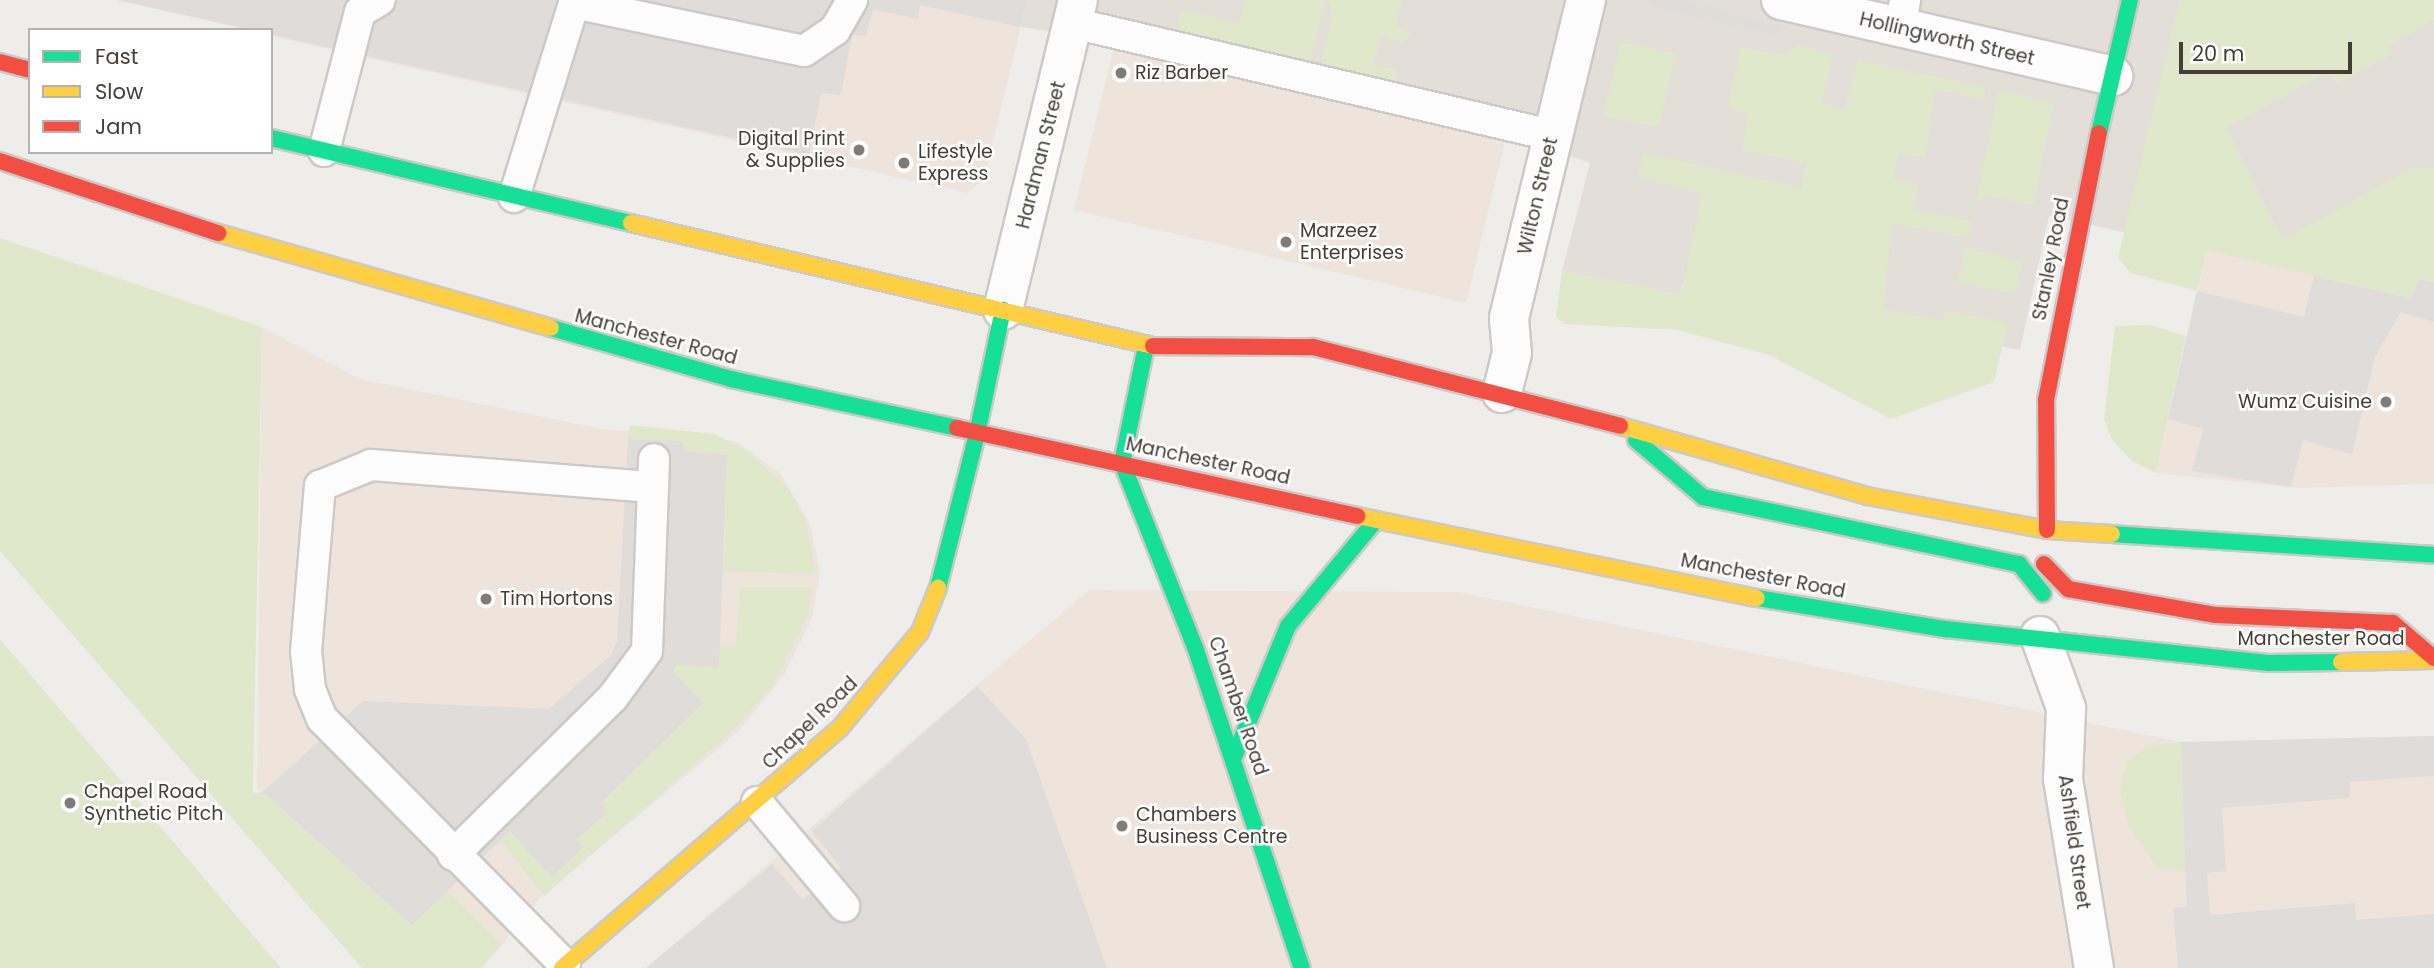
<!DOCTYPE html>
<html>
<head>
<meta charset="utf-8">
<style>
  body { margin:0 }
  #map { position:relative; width:2434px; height:968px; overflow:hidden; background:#efedea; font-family:Poppins,sans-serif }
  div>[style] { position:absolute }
  .residential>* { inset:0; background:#e3ded8 }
  .commercial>* { inset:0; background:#eee4db }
  .green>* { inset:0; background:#e0e8cc }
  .parking>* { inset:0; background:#dfdcda }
  .roads { filter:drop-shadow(2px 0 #ccc9c6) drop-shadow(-2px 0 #ccc9c6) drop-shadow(0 2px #ccc9c6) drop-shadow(0 -2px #ccc9c6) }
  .lane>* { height:30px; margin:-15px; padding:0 15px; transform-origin:15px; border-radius:15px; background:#fdfcfc }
  .street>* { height:38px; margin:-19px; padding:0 19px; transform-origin:19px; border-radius:19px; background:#fdfcfc }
  .fast>* { height:16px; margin:-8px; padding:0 8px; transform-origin:8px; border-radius:8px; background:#16e098 }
  .slow>* { height:16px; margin:-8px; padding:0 8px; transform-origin:8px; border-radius:8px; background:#ffcf43 }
  .jam>* { height:16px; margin:-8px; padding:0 8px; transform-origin:8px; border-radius:8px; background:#f24e42 }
  .dots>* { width:19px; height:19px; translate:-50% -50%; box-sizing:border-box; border:4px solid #fff; border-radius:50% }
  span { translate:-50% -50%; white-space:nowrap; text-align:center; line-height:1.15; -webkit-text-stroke:5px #fff; paint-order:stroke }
  .street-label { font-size:19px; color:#453e37 }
  .poi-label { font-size:19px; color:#453e37 }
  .left { translate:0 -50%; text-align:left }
  .right { translate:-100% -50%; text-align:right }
  .legend { position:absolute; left:28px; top:28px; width:245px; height:126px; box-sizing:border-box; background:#fff; border:2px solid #b5b2af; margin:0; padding:9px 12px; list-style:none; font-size:21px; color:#453e37 }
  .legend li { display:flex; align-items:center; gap:14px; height:35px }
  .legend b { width:35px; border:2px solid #b5b2af }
  .scale { position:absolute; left:2179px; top:42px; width:173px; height:32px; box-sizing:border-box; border:4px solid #453e37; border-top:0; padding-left:9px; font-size:21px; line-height:24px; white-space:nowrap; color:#453e37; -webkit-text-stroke:5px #fff; paint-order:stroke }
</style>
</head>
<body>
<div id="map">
  <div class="residential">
    <div style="clip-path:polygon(1027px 0,2434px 0,2434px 283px,2207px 250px,2049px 216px,2020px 350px,1683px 283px,1681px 295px,1562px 271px,1590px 163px,1507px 133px,1116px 40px,1020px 27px)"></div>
  </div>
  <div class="commercial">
    <div style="clip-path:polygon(117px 0,1027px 0,984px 179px,967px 193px,271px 36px,271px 30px)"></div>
    <div style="clip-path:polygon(1116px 40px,1507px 133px,1466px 303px,1074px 210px)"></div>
    <div style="clip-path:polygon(2207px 250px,2434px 285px,2434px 484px,2298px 488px,2156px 473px)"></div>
    <div style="clip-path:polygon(262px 327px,360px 379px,602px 429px,735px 441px,780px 473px,810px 524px,820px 573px,812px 619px,784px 675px,738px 732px,540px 898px,482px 968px,414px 968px,257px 788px)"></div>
    <div style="clip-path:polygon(1089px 590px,1458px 592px,2181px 742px,2434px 736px,2434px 968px,646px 968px)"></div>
  </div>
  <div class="green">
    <div style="clip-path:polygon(1246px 0,1325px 0,1309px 65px,1176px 34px,1182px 10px,1239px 24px)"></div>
    <div style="clip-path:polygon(1328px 0,1402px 0,1396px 25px,1411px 34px,1403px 42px,1381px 36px,1373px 65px,1397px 70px,1395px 80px,1469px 98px,1468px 103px,1320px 70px,1333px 18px)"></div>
    <div style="clip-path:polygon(2180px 0,2434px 0,2434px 20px,2388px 46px,2392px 54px,2336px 84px,2330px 71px,2226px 128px,2283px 240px,2410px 169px,2434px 169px,2434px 283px,2419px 280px,2411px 299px,2207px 250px,2197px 291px,2131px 273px,2118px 258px)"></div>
    <div style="clip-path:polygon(1621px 42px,1675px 54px,1659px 127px,1603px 116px)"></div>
    <div style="clip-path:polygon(1799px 46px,1833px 54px,1821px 103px,1845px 109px,1858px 60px,1986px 88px,1984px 99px,1935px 89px,1925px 158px,1898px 153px,1894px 178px,1918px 184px,1913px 209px,1971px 221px,1968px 238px,1892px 223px,1883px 309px,1943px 321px,1945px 311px,2008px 323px,1994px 382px,1891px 419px,1769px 355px,1678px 330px,1564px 324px,1556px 317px,1562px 271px,1681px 295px,1702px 193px,1638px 177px,1643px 153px,1801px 188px,1806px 164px,1742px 149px,1749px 113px,1728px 108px,1741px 47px,1779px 55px)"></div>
    <div style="clip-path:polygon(1999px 90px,2054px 104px,2033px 205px,1987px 196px,1976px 202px)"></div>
    <div style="clip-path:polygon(0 238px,262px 327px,253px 793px,263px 792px,412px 925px,446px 890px,502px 945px,480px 968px,362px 968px,0 551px)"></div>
    <div style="clip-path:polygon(1965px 248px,2022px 261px,2016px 294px,1958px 282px)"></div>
    <div style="clip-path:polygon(2150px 325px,2186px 336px,2156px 473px,2132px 461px,2112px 440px,2104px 419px,2115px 326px)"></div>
    <div style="clip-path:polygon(630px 425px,714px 434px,749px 452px,790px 490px,806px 522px,816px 574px,724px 572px,727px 455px,683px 451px,683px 441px,628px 439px)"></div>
    <div style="clip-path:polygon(740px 587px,812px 587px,809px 613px,775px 683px,735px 729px,544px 896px,501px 841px,511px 831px,552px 877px,584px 847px,576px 840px,607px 812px,601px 804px,702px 703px,673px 672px,676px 664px,719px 667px,720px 646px,736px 647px)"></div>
    <div style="clip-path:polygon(0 639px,281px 968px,0 968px)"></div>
    <div style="clip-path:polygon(2181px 742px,2186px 872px,2158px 869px,2129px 827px,2120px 790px,2127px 760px,2152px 745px)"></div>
  </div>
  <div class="parking">
    <div style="clip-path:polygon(117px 0,1027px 0,1020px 27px,920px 5px,918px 19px,873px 9px,866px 36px,852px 35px,841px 95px,821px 93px,809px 155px)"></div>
    <div style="clip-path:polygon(1650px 0,1683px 0,1786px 27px,1773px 35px,1652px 6px)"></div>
    <div style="clip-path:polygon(2314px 276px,2411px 299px,2419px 280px,2434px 283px,2434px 322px,2401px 312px,2375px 357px,2352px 454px,2303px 440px,2291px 487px,2192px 471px,2203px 429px,2168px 419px,2197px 291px,2304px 317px)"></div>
    <div style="clip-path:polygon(628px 439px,683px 441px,684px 451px,727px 455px,719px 667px,676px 665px,673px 672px,703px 703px,601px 803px,608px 812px,576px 840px,584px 847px,552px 877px,510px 831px,412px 925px,263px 792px,363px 701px,549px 709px,611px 655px,617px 641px)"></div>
    <div style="clip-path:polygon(977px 686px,1026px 739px,1107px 968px,646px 968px,772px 864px,803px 900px,841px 868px,812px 831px)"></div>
    <div style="clip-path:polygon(2434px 736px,2434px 776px,2350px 782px,2350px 798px,2222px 808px,2226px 871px,2207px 873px,2210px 915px,2355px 903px,2356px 920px,2434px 914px,2434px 968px,2178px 968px,2173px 908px,2187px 907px,2181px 742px)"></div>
  </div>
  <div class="roads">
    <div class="lane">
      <div style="left:1073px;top:23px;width:493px;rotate:13.2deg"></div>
      <div style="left:1900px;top:29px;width:29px;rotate:-80deg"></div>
      <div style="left:324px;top:151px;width:144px;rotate:-75.5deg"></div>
      <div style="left:360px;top:12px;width:23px;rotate:-31deg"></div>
      <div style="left:514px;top:197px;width:203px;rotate:-72.8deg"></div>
      <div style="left:574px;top:3px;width:235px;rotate:11.8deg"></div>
      <div style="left:804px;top:51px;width:37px;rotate:-34deg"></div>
      <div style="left:835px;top:30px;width:34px;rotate:-60deg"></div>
      <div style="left:757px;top:802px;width:136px;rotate:50.1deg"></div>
      <div style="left:453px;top:855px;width:225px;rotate:-44.6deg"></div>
      <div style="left:613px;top:697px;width:57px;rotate:-53.5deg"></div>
      <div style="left:647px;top:651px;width:192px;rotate:-87.9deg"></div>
      <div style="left:565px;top:965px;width:346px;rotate:-134.6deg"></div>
      <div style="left:322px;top:719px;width:32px;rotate:-112deg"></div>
      <div style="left:310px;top:689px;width:37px;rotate:-96deg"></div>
      <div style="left:306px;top:652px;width:167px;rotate:-85.2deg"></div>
      <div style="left:320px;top:486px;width:55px;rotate:-22.4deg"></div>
      <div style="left:371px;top:465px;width:283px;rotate:4.5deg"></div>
    </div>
    <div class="street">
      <div style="left:1781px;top:0;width:341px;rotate:12.9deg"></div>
      <div style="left:1003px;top:310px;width:319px;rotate:-76.4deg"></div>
      <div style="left:1502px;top:393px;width:41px;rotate:-76deg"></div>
      <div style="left:1512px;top:353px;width:35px;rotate:-95deg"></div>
      <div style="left:1509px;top:318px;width:327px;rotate:-76.4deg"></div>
      <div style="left:2040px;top:636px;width:77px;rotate:70.1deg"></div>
      <div style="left:2066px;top:708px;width:71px;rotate:92.4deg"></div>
      <div style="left:2063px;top:779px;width:192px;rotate:80.7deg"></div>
    </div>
    <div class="fast">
      <div style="left:2099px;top:133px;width:137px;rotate:-76.9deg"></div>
      <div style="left:271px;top:138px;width:370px;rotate:13.3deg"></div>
      <div style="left:551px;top:328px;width:187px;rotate:15.8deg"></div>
      <div style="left:731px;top:379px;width:231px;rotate:12.2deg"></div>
      <div style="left:977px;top:434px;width:127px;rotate:-78.2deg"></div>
      <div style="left:1636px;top:440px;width:88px;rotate:40.4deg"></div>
      <div style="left:1703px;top:497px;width:323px;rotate:12deg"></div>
      <div style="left:2019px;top:564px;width:38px;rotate:51deg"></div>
      <div style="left:1122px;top:463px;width:198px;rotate:68.4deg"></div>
      <div style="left:1195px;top:647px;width:338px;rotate:71.6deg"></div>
      <div style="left:1122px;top:463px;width:119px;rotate:-78.4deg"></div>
      <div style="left:2112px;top:534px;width:323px;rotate:3.7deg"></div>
      <div style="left:938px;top:588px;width:159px;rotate:-75.8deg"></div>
      <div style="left:1757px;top:598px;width:191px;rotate:9.4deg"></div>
      <div style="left:1945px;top:629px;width:325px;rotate:6deg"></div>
      <div style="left:2268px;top:663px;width:73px;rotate:-0.8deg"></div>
      <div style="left:1234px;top:757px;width:142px;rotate:-67.6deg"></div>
      <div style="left:1288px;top:626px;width:138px;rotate:-50.3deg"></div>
    </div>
    <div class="slow">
      <div style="left:631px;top:223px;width:536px;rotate:13.26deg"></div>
      <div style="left:218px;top:233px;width:346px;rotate:15.9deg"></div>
      <div style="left:1620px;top:426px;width:257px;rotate:15.8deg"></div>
      <div style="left:1867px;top:496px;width:183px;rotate:10.7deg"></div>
      <div style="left:2047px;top:530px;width:65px;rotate:3.5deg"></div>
      <div style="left:1357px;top:516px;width:408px;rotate:11.6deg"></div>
      <div style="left:2341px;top:662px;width:93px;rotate:-1.2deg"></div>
      <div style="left:562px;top:968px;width:367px;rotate:-40.8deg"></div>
      <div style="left:840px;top:728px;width:125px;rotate:-50.2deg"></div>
      <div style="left:920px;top:632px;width:48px;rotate:-67.8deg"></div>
    </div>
    <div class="jam">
      <div style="left:0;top:62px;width:31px;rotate:15deg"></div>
      <div style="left:0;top:161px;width:230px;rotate:18.3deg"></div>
      <div style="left:1153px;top:346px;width:160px;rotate:0.4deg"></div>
      <div style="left:1313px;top:347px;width:317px;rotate:14.4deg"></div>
      <div style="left:957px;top:428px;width:410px;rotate:12.4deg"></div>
      <div style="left:2047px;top:530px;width:130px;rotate:-90.4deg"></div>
      <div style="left:2046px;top:400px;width:272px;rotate:-78.8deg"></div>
      <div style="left:2044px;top:564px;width:35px;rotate:46deg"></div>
      <div style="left:2068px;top:589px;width:150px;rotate:10deg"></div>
      <div style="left:2216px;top:615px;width:177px;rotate:2.6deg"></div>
      <div style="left:2393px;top:623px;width:54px;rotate:40.5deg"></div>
    </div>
  </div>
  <div class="dots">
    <div style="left:1121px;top:73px;background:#807b76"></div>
    <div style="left:859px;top:150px;background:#807b76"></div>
    <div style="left:904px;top:163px;background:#807b76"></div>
    <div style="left:1286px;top:242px;background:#807b76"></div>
    <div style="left:2386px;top:402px;background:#807b76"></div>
    <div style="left:486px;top:599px;background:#807b76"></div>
    <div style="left:70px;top:803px;background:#807b76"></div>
    <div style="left:1122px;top:826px;background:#807b76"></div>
  </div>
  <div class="street-label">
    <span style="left:1947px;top:39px;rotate:13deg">Hollingworth Street</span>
    <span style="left:1041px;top:155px;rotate:-76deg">Hardman Street</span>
    <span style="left:1538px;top:196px;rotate:-77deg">Wilton Street</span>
    <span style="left:2051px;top:259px;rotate:-79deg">Stanley Road</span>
    <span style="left:656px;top:337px;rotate:15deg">Manchester Road</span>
    <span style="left:1208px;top:461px;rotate:12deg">Manchester Road</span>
    <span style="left:1763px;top:576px;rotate:11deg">Manchester Road</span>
    <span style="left:2321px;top:639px">Manchester Road</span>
    <span style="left:1238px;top:706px;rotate:71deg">Chamber Road</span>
    <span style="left:810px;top:723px;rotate:-44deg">Chapel Road</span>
    <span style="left:2074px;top:842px;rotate:82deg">Ashfield Street</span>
  </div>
  <div class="poi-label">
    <span class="left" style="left:1135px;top:73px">Riz Barber</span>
    <span class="right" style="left:845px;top:150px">Digital Print<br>&amp; Supplies</span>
    <span class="left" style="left:918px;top:163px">Lifestyle<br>Express</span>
    <span class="left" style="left:1300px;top:242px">Marzeez<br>Enterprises</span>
    <span class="right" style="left:2372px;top:402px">Wumz Cuisine</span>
    <span class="left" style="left:500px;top:599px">Tim Hortons</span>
    <span class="left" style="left:84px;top:803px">Chapel Road<br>Synthetic Pitch</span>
    <span class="left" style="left:1136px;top:826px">Chambers<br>Business Centre</span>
  </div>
  <ul class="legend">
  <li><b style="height:9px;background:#16e098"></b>Fast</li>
  <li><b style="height:9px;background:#ffcf43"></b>Slow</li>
  <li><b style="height:9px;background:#f24e42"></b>Jam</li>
  </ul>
  <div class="scale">20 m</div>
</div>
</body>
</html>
